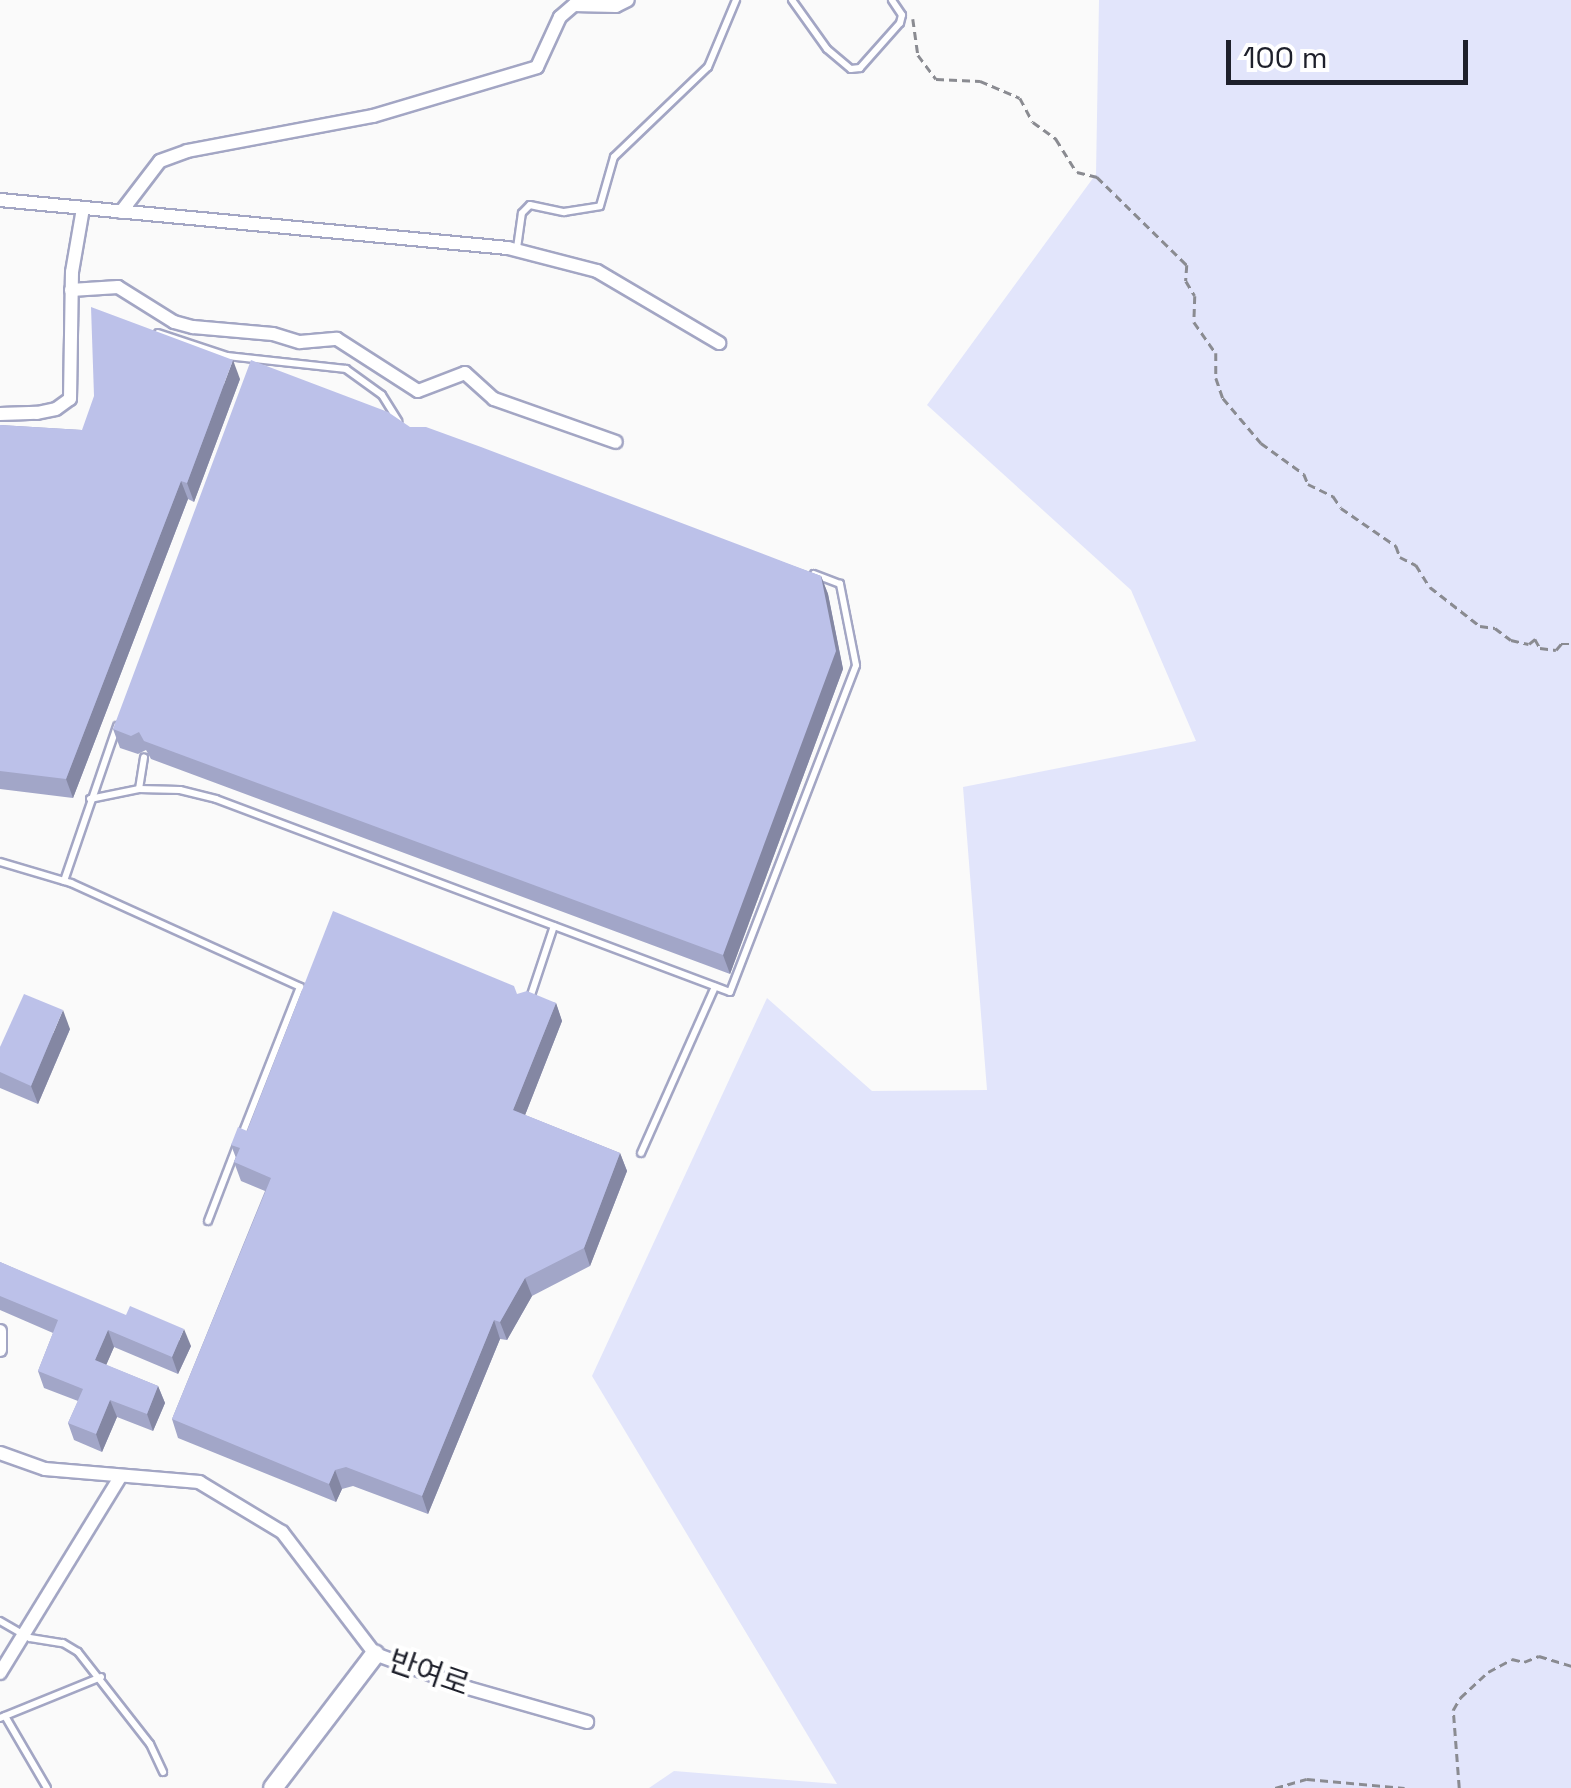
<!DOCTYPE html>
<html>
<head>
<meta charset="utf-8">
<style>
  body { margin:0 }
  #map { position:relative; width:1571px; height:1788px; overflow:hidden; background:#fafafa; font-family:"Space Grotesk","Noto Sans KR",sans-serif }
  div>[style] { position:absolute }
  .green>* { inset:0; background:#e2e5fb }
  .path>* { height:2.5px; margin-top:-1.25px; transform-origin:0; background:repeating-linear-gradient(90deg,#8a8b91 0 8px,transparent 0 13px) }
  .roads { filter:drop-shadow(2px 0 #a3a6c4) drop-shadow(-2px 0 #a3a6c4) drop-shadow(0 2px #a3a6c4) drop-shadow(0 -2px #a3a6c4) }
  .service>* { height:6px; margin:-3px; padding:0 3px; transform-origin:3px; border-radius:3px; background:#fff }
  .minor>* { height:12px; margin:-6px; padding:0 6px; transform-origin:6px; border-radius:6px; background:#fff }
  .tertiary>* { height:18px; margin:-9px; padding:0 9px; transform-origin:9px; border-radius:9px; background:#fff }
  .wall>* { inset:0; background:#a2a6c8 }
  .shaded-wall>* { inset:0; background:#8487a3 }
  .building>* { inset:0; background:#bcc1e9 }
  span { translate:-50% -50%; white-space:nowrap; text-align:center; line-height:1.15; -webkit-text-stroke:8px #fff; paint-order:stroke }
  .street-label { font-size:30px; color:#1e202b }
  .scale { position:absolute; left:1226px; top:40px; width:242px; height:45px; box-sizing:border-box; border:5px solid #1e202b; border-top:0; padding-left:12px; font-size:30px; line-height:35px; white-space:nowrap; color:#1e202b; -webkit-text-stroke:8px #fff; paint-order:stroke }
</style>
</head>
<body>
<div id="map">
  <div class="green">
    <div style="clip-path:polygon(1099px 0,1571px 0,1571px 1788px,649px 1788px,674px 1771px,837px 1784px,592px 1376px,767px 998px,872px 1091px,987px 1090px,963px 787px,1196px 741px,1131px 590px,927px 405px,1096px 174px)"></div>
  </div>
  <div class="path">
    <div style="left:913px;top:19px;width:36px;rotate:82deg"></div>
    <div style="left:918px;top:55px;width:30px;rotate:53deg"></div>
    <div style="left:936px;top:79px;width:44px;rotate:2.6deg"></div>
    <div style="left:980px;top:81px;width:43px;rotate:23deg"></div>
    <div style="left:1020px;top:98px;width:27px;rotate:62deg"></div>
    <div style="left:1033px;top:122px;width:29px;rotate:36deg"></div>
    <div style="left:1056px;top:139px;width:39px;rotate:58deg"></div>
    <div style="left:1077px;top:172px;width:21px;rotate:14deg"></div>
    <div style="left:1097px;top:177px;width:126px;rotate:44.4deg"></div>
    <div style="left:1187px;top:265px;width:16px;rotate:94deg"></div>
    <div style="left:1186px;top:281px;width:17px;rotate:59deg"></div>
    <div style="left:1195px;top:296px;width:26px;rotate:92deg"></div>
    <div style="left:1194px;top:322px;width:38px;rotate:55deg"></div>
    <div style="left:1216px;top:353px;width:25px;rotate:90deg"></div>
    <div style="left:1216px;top:378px;width:21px;rotate:71deg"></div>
    <div style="left:1223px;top:398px;width:59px;rotate:49.8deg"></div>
    <div style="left:1261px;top:443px;width:53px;rotate:35.8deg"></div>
    <div style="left:1304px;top:474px;width:11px;rotate:68deg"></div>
    <div style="left:1308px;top:484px;width:28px;rotate:26deg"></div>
    <div style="left:1333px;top:496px;width:14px;rotate:56deg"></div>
    <div style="left:1341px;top:508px;width:67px;rotate:34.6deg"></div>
    <div style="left:1396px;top:546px;width:12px;rotate:70deg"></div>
    <div style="left:1400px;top:557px;width:18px;rotate:27deg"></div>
    <div style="left:1416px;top:565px;width:26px;rotate:58deg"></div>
    <div style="left:1430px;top:587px;width:63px;rotate:38deg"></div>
    <div style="left:1480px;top:626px;width:15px;rotate:8deg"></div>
    <div style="left:1495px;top:628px;width:20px;rotate:37deg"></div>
    <div style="left:1511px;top:640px;width:18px;rotate:13deg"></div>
    <div style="left:1529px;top:644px;width:8px;rotate:-40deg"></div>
    <div style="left:1535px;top:639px;width:10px;rotate:61deg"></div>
    <div style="left:1540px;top:648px;width:16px;rotate:7deg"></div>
    <div style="left:1556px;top:650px;width:8px;rotate:-50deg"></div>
    <div style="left:1561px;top:644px;width:10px"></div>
    <div style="left:1275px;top:1788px;width:33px;rotate:-16deg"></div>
    <div style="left:1307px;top:1779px;width:98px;rotate:5.2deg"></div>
    <div style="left:1459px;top:1788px;width:78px;rotate:-94.4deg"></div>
    <div style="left:1453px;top:1710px;width:14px;rotate:-60deg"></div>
    <div style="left:1460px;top:1698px;width:38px;rotate:-43deg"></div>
    <div style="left:1488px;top:1672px;width:27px;rotate:-28deg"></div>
    <div style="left:1512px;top:1659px;width:12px;rotate:14deg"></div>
    <div style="left:1524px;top:1662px;width:16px;rotate:-22deg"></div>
    <div style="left:1539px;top:1656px;width:34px;rotate:17deg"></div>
  </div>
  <div class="roads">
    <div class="service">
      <div style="left:792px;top:0;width:60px;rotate:54.5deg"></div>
      <div style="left:827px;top:49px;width:31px;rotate:40deg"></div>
      <div style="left:851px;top:69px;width:9px;rotate:-6deg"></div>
      <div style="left:860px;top:68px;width:60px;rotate:-48.4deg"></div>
      <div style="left:900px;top:23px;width:8px;rotate:-76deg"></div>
      <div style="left:902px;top:15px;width:18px;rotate:-124deg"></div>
      <div style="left:517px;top:248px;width:35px;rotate:-82deg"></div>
      <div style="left:522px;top:213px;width:11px;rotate:-45deg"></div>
      <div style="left:530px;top:205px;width:35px;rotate:12deg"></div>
      <div style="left:564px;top:212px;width:36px;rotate:-9deg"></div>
      <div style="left:600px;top:206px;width:51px;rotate:-74.1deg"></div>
      <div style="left:614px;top:157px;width:130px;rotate:-43.8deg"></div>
      <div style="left:708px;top:67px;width:73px;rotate:-67.3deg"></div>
      <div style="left:158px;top:333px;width:73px;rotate:18.4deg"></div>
      <div style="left:227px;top:356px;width:120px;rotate:6.2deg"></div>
      <div style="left:346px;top:369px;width:44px;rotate:35.8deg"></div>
      <div style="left:382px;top:395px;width:31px;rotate:58deg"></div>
      <div style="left:139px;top:789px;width:32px;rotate:-81deg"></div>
      <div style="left:90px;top:799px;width:50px;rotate:-11.5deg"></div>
      <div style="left:139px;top:789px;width:41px;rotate:1.4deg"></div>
      <div style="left:180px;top:790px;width:37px;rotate:14deg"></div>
      <div style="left:216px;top:799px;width:549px;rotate:20.58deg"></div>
      <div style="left:730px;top:992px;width:350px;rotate:-68.9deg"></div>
      <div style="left:856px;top:665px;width:83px;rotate:-101.2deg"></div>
      <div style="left:840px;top:584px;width:28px;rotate:-159deg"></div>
      <div style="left:0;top:862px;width:74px;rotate:16.5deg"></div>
      <div style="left:71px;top:883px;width:252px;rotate:24.4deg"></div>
      <div style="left:300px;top:987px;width:161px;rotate:111.5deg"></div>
      <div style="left:64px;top:881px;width:164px;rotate:-71.1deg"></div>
      <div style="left:529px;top:1001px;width:79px;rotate:-71.6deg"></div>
      <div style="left:641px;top:1153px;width:182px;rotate:-66deg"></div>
      <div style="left:208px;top:1221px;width:78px;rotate:-69deg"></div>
      <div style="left:0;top:1621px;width:34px;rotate:30deg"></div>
      <div style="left:30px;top:1638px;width:33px;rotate:9deg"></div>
      <div style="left:63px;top:1643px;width:17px;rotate:31deg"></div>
      <div style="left:78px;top:1652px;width:117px;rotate:52deg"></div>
      <div style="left:150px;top:1744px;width:31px;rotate:65deg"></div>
      <div style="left:5px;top:1716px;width:83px;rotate:59.7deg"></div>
      <div style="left:0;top:1718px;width:109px;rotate:-22.1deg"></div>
    </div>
    <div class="minor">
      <div style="left:0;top:200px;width:510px;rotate:5.4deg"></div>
      <div style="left:508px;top:248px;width:92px;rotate:14.5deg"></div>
      <div style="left:597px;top:271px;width:142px;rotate:30.5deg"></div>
      <div style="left:121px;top:212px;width:64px;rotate:-52.6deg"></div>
      <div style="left:160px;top:161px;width:29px;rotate:-20deg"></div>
      <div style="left:187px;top:151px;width:189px;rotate:-10.7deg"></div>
      <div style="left:373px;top:116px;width:171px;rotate:-16.6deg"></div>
      <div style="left:537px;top:67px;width:55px;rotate:-65.3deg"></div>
      <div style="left:560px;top:17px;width:18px;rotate:-41deg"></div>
      <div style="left:574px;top:5px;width:42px;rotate:1.4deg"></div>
      <div style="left:616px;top:6px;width:13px;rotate:-27deg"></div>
      <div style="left:71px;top:290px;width:47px;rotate:-3.7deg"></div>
      <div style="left:118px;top:287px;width:66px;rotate:32deg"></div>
      <div style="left:174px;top:322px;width:20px;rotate:15deg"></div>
      <div style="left:193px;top:327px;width:80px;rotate:5deg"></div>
      <div style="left:273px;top:334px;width:28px;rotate:17deg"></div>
      <div style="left:300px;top:342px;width:37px;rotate:-5deg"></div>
      <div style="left:337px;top:339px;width:96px;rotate:32.7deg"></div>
      <div style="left:418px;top:391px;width:50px;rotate:-21deg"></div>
      <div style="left:465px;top:373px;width:39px;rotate:42deg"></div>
      <div style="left:494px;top:399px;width:129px;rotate:19.4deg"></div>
      <div style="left:0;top:414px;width:37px;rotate:-2deg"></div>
      <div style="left:37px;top:413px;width:19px;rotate:-12deg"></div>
      <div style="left:56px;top:409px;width:17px;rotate:-36deg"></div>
      <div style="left:70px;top:399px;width:127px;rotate:-89.1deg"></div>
      <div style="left:72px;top:272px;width:65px;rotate:-80.2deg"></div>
      <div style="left:0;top:1331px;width:19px;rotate:90deg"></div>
      <div style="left:0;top:1453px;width:48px;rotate:19.6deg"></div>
      <div style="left:45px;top:1469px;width:155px;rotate:4.8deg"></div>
      <div style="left:199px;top:1482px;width:97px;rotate:31.1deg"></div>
      <div style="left:282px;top:1532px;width:153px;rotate:52.7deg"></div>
      <div style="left:375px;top:1654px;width:99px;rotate:20.1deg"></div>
      <div style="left:468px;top:1688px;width:124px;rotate:15.9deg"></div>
      <div style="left:0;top:1673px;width:230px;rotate:-58.5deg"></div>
    </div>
    <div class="tertiary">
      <div style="left:273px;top:1788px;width:168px;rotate:-52.7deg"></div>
    </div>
  </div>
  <div class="wall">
    <div style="clip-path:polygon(240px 379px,194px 502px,188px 499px,73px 798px,0 789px,0 425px,82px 430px)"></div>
    <div style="clip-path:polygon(410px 427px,821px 576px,828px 594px,843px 669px,730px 974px,151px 759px,146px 750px,138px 754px,120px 748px,113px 729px)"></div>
    <div style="clip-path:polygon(517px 994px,556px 1003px,562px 1021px,525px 1115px,620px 1153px,627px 1171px,590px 1266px,532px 1296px,507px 1340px,500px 1339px,428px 1514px,353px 1486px,342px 1489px,336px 1502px,178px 1438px,172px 1419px,265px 1191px,241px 1181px,234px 1162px,236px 1158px,231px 1145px,247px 1131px)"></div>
    <div style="clip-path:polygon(70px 1029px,38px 1104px,0 1088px,0 1047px)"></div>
    <div style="clip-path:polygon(0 1262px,191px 1346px,178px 1374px,114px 1347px,106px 1365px,158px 1386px,165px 1403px,153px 1431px,117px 1417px,102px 1452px,74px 1440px,68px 1423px,78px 1401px,44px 1388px,38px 1371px,53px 1333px,0 1310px)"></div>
  </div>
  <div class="shaded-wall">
    <div style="clip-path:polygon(233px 360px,240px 379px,194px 502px,187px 483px)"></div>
    <div style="clip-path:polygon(181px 481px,188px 499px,73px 798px,66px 779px)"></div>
    <div style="clip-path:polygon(821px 576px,828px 594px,843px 669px,730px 974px,723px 955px)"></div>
    <div style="clip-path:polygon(556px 1003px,562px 1021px,520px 1128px,513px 1110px)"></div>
    <div style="clip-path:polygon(63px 1010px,70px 1029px,38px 1104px,31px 1086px)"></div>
    <div style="clip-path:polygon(620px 1153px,627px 1171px,590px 1266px,584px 1248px)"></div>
    <div style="clip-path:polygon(525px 1278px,532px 1296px,507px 1340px,500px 1322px)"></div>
    <div style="clip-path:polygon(494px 1320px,500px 1339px,428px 1514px,422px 1496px)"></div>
    <div style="clip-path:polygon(184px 1329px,191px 1346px,178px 1374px,172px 1357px)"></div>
    <div style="clip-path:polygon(108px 1330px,114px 1347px,101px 1377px,95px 1360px)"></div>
    <div style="clip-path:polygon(158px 1386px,165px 1403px,153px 1431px,147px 1414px)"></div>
    <div style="clip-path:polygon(110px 1400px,117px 1417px,102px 1452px,96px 1434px)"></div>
    <div style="clip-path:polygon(335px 1470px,342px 1489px,336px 1502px,329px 1484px)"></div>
  </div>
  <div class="building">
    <div style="clip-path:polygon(91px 307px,233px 360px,187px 483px,181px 481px,66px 779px,0 771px,0 425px,82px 430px,94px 396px)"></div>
    <div style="clip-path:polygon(251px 360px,388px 412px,410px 427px,426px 427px,481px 447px,821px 576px,836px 651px,723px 955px,144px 741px,139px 732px,131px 736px,113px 729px)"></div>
    <div style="clip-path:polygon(333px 911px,514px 986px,517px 994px,527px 991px,556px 1003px,513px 1110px,620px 1153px,584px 1248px,525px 1278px,500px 1322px,494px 1320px,422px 1496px,346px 1467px,335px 1470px,329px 1484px,172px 1419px,271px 1178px,234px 1162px,240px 1148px,231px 1145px,238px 1127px,247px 1131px)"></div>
    <div style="clip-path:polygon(24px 994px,63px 1010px,31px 1086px,0 1072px,0 1047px)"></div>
    <div style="clip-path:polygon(0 1262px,126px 1315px,130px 1306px,184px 1329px,172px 1357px,108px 1330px,95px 1360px,158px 1386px,147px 1414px,110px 1400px,96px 1434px,68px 1423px,83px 1389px,38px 1371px,58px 1320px,0 1296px)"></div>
  </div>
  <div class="street-label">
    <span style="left:429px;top:1673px;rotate:19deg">반여로</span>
  </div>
  <div class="scale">100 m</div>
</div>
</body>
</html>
